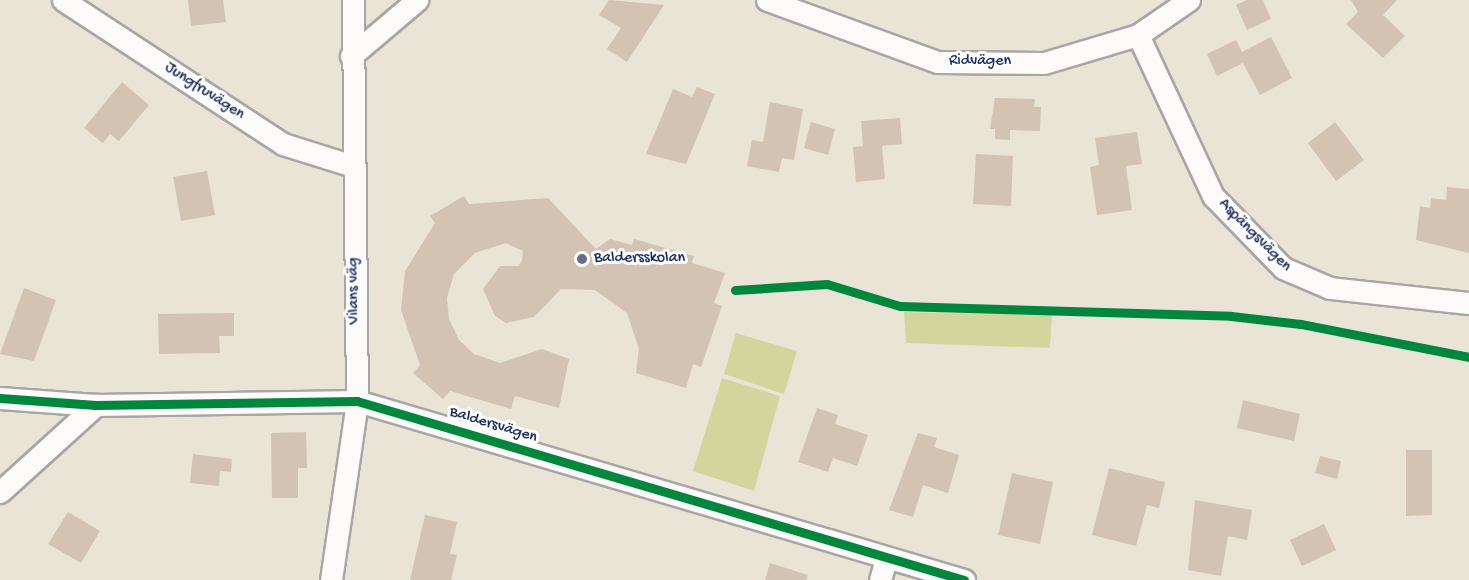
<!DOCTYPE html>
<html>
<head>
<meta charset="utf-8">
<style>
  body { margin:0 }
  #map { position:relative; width:1469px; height:580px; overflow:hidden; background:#eae4d6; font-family:"Gochi Hand",sans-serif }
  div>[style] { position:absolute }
  .green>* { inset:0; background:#d2d69c }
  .building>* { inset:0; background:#d2c3b3 }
  .roads { filter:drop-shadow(2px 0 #a7a6a4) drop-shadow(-2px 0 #a7a6a4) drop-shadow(0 2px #a7a6a4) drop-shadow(0 -2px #a7a6a4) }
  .minor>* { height:21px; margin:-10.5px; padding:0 10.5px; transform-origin:10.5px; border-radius:10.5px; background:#fcfbf9 }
  .cycleway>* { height:9px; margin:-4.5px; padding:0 4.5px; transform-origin:4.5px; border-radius:4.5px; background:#00873e }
  .dots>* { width:16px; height:16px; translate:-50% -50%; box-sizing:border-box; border:3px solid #fff; border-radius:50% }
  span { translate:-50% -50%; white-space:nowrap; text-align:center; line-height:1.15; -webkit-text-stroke:6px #fff; paint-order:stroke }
  .street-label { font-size:16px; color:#1b2f5e }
  .poi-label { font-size:16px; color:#1b2f5e }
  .left { translate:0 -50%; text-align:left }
</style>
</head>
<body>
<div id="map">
  <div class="green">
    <div style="clip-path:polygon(904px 312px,1052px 315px,1050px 348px,906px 343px)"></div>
    <div style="clip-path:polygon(736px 333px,797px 351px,784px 394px,724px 374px)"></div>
    <div style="clip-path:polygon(722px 378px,780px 396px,754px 491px,693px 471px)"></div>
  </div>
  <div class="building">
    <div style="clip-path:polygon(188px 0,223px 0,226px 22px,191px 26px)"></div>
    <div style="clip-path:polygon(609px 0,664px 5px,627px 62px,607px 49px,621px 28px,599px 15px)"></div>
    <div style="clip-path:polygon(1247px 0,1263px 0,1271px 19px,1247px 30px,1236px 5px)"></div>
    <div style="clip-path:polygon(1351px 0,1397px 0,1383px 15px,1405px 36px,1383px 58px,1346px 24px,1358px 12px)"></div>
    <div style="clip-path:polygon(1271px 37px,1292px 78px,1260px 95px,1243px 63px,1217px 76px,1207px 54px,1236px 40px,1242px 52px)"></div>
    <div style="clip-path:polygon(122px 82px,149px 105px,119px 141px,110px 134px,103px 143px,84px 128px)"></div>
    <div style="clip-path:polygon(697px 87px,715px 94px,686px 164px,646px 154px,673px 89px,692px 97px)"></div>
    <div style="clip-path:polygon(995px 98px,1035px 99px,1034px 107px,1041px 107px,1040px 131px,1010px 130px,1010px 140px,995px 139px,995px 129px,990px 129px)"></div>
    <div style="clip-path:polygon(770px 102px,803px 109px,794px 160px,782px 158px,779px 172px,747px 166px,752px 140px,763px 142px)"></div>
    <div style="clip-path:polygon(900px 118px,902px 144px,882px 146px,885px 179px,856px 182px,853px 147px,863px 146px,861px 121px)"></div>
    <div style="clip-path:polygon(811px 122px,835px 129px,828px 155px,804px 148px)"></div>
    <div style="clip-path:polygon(1335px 122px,1364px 160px,1336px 181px,1308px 143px)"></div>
    <div style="clip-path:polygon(1137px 132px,1142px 164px,1126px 166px,1132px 210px,1097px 215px,1090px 167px,1099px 165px,1095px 138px)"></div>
    <div style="clip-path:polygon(976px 154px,1013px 156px,1011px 206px,973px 204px)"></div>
    <div style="clip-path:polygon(207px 171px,215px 215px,181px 221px,173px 177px)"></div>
    <div style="clip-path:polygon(1447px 187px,1469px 189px,1469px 253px,1416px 240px,1420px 206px,1430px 208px,1431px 198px,1446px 200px)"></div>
    <div style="clip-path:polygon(464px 196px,469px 204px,548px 198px,596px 249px,610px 239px,632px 245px,634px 239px,694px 256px,692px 263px,725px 273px,714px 303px,722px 306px,701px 367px,693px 364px,686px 388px,636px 373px,639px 349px,627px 313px,595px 290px,561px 289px,534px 317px,506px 323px,495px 316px,483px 289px,500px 266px,519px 266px,522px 260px,523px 251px,506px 243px,475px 253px,454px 274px,447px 298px,449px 319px,459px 340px,474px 354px,500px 363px,542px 349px,569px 359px,559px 408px,515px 396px,511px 409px,450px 391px,443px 399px,413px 373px,420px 365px,401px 310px,405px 271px,435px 223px,430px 216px)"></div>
    <div style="clip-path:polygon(24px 288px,56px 300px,34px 361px,0 354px)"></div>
    <div style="clip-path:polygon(234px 313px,234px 336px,219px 336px,220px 353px,159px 354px,158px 314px)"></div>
    <div style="clip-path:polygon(1243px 400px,1300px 414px,1294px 441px,1237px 428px)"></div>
    <div style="clip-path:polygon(817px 408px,838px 415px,835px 424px,868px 435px,857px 466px,833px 458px,828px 472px,798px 462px)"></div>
    <div style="clip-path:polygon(306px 432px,307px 468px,298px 468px,298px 498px,272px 498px,271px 433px)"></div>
    <div style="clip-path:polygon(918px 433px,937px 438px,934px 447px,959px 455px,948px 493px,923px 485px,913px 517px,889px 510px)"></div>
    <div style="clip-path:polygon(1406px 450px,1432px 450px,1432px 515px,1406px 516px)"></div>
    <div style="clip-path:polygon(193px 454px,232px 459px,231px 472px,220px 471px,219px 486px,190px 483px)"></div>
    <div style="clip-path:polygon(1320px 456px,1341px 461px,1337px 479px,1315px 473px)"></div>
    <div style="clip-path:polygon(1109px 468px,1165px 482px,1159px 508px,1147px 505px,1136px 546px,1092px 535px)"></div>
    <div style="clip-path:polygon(1012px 473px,1053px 482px,1040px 544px,998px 535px)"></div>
    <div style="clip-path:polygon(1195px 500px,1252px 510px,1247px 540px,1228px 536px,1221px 576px,1188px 570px)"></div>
    <div style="clip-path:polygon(68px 512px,100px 531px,81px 563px,48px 544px)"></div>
    <div style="clip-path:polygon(425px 515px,457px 522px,450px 554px,457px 555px,451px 580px,410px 580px)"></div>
    <div style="clip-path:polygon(1324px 524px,1336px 550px,1302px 566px,1290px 540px)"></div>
    <div style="clip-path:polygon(770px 563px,808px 575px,806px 580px,765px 580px)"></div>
  </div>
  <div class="roads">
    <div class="minor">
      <div style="left:63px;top:0;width:263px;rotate:33.2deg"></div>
      <div style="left:283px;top:144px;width:73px;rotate:17.4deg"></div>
      <div style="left:767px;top:0;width:181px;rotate:20deg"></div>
      <div style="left:937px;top:62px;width:107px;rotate:0.5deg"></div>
      <div style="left:1044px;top:63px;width:98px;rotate:-16.6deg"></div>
      <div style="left:1138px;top:35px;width:62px;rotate:-34.5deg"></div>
      <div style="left:1138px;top:35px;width:178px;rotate:65deg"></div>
      <div style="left:1213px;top:196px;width:100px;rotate:45.8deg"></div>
      <div style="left:1283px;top:268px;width:51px;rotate:23.1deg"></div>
      <div style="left:1330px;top:288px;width:140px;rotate:6.2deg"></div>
      <div style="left:351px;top:56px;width:87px;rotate:-40.3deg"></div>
      <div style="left:0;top:398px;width:96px;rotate:4.2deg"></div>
      <div style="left:96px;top:405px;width:261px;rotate:-0.9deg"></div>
      <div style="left:357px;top:401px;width:633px;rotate:16.43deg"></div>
      <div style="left:0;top:492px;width:130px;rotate:-42.2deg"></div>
      <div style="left:331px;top:580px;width:181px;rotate:-81.7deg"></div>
      <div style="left:357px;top:401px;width:401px;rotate:-90.6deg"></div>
      <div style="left:880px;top:580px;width:22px;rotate:-74deg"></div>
    </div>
  </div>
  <div class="cycleway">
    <div style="left:735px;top:290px;width:92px;rotate:-3.7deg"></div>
    <div style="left:827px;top:284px;width:76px;rotate:16.8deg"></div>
    <div style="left:900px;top:306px;width:331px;rotate:1.7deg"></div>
    <div style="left:1231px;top:316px;width:70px;rotate:6.5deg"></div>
    <div style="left:1301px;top:324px;width:171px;rotate:11.1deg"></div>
    <div style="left:0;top:398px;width:96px;rotate:4.2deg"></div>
    <div style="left:96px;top:405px;width:261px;rotate:-0.9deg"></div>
    <div style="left:357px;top:401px;width:633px;rotate:16.43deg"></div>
  </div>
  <div class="dots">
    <div style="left:582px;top:259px;background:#636e88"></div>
  </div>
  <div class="street-label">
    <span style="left:980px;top:62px">Ridvägen</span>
    <span style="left:204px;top:92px;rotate:33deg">Jungfruvägen</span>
    <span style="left:1254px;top:236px;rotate:45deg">Aspängsvägen</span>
    <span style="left:355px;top:291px;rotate:-91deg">Vilans väg</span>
    <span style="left:493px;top:426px;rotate:17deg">Baldersvägen</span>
  </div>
  <div class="poi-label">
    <span class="left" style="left:594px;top:259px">Baldersskolan</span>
  </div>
</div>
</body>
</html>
